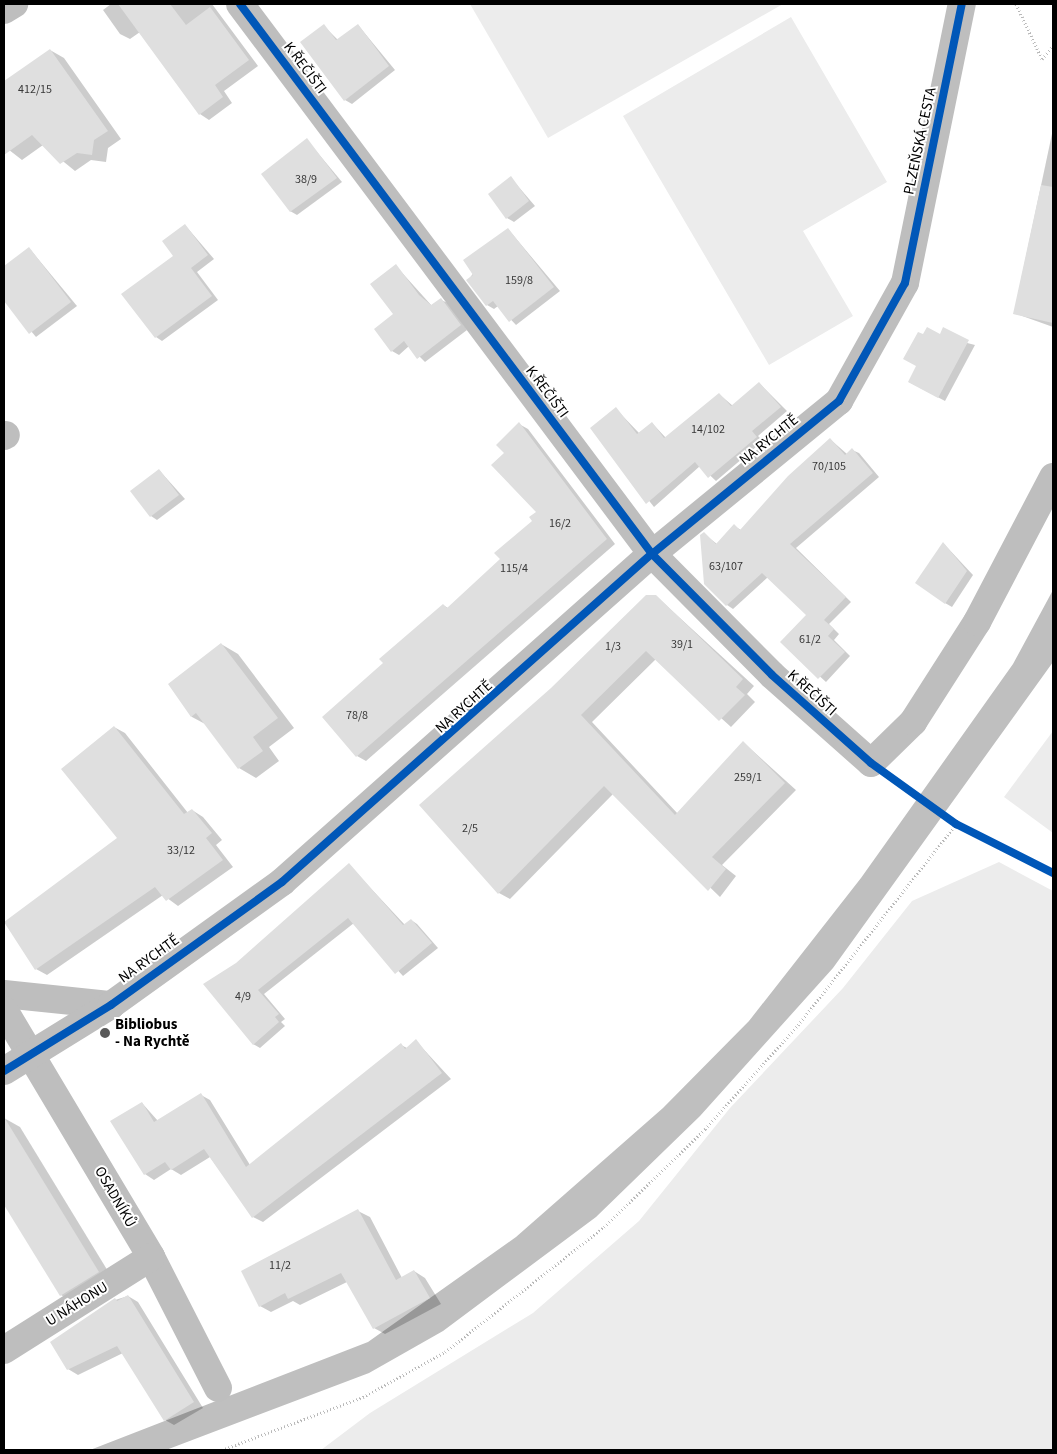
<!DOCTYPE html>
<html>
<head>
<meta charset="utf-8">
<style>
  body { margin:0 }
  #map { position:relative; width:1057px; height:1454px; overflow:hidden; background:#fff; font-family:"Source Sans 3",sans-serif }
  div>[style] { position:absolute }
  .green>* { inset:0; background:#ececec }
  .water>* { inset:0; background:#bfbfbf }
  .shadow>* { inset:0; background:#0003 }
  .building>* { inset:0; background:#dfdfdf }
  .path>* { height:3px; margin-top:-1.5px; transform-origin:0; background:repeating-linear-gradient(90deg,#b9b9b9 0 1px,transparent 0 3.5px) }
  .minor>* { height:28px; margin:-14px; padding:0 14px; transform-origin:14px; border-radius:14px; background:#bebebe }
  .cycleway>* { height:8px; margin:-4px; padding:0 4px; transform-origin:4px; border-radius:4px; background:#0057b8 }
  .dots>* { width:14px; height:14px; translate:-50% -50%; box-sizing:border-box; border:2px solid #fff; border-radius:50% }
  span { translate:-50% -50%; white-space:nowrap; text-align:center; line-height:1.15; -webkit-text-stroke:4px #fff; paint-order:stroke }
  .number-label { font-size:12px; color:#383838 }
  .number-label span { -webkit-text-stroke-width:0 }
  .street-label { font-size:15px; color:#000 }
  .poi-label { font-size:15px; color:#000; font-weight:700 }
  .left { translate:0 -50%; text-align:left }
  .frame { position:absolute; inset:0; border:5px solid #000; pointer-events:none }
</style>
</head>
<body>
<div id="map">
  <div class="green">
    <div style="clip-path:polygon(470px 4px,783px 4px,548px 138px)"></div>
    <div style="clip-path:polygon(791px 17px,887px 182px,803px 231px,853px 316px,769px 365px,623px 116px)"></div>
    <div style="clip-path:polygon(1053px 731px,1053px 833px,1004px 797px)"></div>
    <div style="clip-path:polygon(999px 862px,1053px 891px,1053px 1450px,321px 1450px,370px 1413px,533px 1313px,639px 1221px,730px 1108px,843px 988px,912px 901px)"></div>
  </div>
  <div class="water">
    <div style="clip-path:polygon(1053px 590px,1053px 662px,833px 968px,700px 1116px,596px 1217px,443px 1331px,369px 1373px,166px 1450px,90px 1450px,368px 1342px,516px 1237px,663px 1108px,749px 1021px,861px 878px,1013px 664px)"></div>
  </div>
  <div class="shadow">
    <div style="clip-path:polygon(111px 4px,212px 4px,258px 66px,224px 91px,232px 103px,209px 120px,200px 114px,140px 32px,130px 39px,120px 34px,103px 10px)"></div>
    <div style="clip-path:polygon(358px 25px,395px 70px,352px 104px,345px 100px,324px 26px,338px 40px)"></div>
    <div style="clip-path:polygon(50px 50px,64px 58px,121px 139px,108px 148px,106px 162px,91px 160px,75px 171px,43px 145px,22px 160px,4px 146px,4px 83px)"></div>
    <div style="clip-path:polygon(1053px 129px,1053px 327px,1014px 313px)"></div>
    <div style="clip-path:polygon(307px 140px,342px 182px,297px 215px,290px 211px)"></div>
    <div style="clip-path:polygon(511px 178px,535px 206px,514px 222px,507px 218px)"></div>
    <div style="clip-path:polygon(185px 225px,214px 259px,197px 272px,218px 300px,162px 341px,156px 337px)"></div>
    <div style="clip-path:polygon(508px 229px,560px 291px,516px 325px,498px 306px,494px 309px,487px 305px,468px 280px)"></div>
    <div style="clip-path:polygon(29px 248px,77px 306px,36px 337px,4px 299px,4px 268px)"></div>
    <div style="clip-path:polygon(396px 266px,432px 306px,441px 300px,448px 303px,467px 330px,425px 362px,409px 346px,399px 355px,392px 351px)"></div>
    <div style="clip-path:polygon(940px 336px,975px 345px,945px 401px,909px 382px)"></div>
    <div style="clip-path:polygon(760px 384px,787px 411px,758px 436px,763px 441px,716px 481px,700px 466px,654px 507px,592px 429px,616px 409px,639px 433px,652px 423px,666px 438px,719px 394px,733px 406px)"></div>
    <div style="clip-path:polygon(519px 424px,528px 429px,615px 544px,366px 761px,357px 756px,385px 663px,443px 605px,448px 608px,502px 559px,534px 521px,538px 512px,506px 453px)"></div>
    <div style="clip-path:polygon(831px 440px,847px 454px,852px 450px,859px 453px,879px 477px,796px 548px,851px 602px,829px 624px,839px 634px,834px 640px,850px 656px,826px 682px,782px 642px,808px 615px,768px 577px,733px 609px,727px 605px,704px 534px,717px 544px,734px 526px,741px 530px)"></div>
    <div style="clip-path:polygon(159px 470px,185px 499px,157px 520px,151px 516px)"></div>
    <div style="clip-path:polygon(944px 544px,973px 575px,952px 607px,945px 603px)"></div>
    <div style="clip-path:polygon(656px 596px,754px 686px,747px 694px,755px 702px,731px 727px,656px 659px,592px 722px,678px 814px,744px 743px,796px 790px,722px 865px,736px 876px,720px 897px,613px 794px,510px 899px,499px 893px,421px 805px)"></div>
    <div style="clip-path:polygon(221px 644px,238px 654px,294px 728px,269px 747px,279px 761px,256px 778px,239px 768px,207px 725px,192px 717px,169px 684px)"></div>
    <div style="clip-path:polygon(114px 727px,125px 733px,188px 813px,192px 810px,203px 817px,222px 840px,216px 845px,233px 867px,178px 906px,163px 895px,47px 975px,36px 969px,119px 839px)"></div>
    <div style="clip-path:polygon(349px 865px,405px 925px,411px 920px,417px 924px,438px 948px,403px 976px,354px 923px,264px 994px,285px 1019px,281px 1022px,285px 1026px,260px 1048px,253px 1044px,236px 964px)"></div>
    <div style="clip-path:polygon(416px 1041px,451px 1079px,263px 1222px,253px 1217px,210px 1157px,181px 1175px,171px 1169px,154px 1180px,145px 1174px,142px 1103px,158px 1121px,201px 1095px,210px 1100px,250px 1165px,401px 1045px,407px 1048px)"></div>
    <div style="clip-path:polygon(4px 1118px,20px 1127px,114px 1281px,77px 1305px,61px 1295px,4px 1202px)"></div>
    <div style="clip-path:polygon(358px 1211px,370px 1217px,402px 1278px,414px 1271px,425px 1278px,441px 1304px,385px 1334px,374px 1328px,347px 1282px,300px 1305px,293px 1301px,271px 1312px,260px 1306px)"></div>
    <div style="clip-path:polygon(128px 1296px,138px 1302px,203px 1408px,174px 1425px,165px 1420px,123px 1353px,78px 1375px,68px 1369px,115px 1300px)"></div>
  </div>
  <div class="building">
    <div style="clip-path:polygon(118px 4px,170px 4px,186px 25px,210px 7px,249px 60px,215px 85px,223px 97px,199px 115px)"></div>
    <div style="clip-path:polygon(324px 24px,336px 40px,358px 24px,389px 66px,344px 101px,300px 42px)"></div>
    <div style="clip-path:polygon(50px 49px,108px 131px,94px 140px,92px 155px,77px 153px,60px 164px,32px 135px,4px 155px,4px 81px)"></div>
    <div style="clip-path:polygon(307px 138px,337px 178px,290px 212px,261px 174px)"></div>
    <div style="clip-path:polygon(511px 176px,529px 201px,506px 219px,488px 194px)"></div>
    <div style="clip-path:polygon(1041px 185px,1053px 187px,1053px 323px,1013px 314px)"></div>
    <div style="clip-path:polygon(185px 224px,208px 255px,191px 268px,212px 296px,155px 338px,121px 294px,173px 256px,162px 241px)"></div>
    <div style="clip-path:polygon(508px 228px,554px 287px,509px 322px,493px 301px,486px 306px,466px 280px,473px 275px,463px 260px)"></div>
    <div style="clip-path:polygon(29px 247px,71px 302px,29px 334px,4px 301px,4px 266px)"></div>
    <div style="clip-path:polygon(396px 264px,419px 295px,431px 305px,441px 298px,461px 325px,417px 359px,404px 341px,391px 352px,374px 329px,393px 314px,370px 284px)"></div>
    <div style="clip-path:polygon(927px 327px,940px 334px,943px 327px,969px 340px,938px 398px,908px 382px,916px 366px,903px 359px,918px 332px,923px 334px)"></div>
    <div style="clip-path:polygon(759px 382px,781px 407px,752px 431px,757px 437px,708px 478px,695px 462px,646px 504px,590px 428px,616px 407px,637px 434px,652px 422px,664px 438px,719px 393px,731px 406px)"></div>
    <div style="clip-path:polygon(519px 422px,607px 539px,356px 757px,322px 717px,383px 663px,379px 659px,443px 604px,447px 608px,500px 559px,494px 553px,532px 521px,529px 517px,536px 512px,491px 465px,504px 453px,496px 445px)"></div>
    <div style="clip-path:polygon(830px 438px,845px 455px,852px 448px,873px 473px,790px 544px,846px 597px,824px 620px,834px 629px,828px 636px,845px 652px,818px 679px,780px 642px,806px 615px,762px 573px,726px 606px,704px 584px,700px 535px,704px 532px,716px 544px,734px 524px,740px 530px,788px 476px)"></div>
    <div style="clip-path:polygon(159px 469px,179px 495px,150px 517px,130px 491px)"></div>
    <div style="clip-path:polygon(943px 542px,967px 571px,945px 604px,915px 583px)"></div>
    <div style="clip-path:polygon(646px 595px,656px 595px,743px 679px,736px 687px,745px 695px,719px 721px,646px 651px,581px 715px,675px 815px,743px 741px,785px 783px,712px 857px,726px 869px,708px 891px,604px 786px,498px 894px,419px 805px,551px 688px)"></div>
    <div style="clip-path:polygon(221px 643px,278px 718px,253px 737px,263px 751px,238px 769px,196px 713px,191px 717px,168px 684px)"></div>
    <div style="clip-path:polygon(114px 726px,184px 814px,192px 809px,212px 833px,206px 838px,223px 860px,166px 901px,155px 887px,35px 970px,4px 922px,117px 838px,61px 769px)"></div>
    <div style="clip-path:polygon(349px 863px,403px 925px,411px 919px,432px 943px,395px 974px,348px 918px,258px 990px,279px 1014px,275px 1017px,279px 1022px,253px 1045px,203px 984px,236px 963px)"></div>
    <div style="clip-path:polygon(416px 1039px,442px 1073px,252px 1218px,204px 1149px,171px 1170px,165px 1162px,144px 1175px,110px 1121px,142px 1102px,154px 1122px,201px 1093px,246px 1167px,401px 1043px,405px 1049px)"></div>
    <div style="clip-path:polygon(4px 1117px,99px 1272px,60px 1296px,4px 1205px)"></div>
    <div style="clip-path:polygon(358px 1209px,396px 1280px,414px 1270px,430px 1298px,373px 1329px,341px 1273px,288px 1299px,285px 1293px,259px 1307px,241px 1271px)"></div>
    <div style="clip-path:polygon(128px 1295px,194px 1402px,164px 1421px,117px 1346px,67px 1370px,50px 1342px,115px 1298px,117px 1301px)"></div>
  </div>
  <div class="path">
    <div style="left:1016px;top:4px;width:61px;rotate:64.7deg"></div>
    <div style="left:1042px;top:59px;width:17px;rotate:-50deg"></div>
    <div style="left:222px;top:1450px;width:151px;rotate:-20.6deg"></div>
    <div style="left:363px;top:1397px;width:94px;rotate:-28.8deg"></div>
    <div style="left:445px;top:1352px;width:202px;rotate:-38.2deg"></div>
    <div style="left:604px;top:1227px;width:141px;rotate:-44.1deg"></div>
    <div style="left:705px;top:1129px;width:140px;rotate:-48.2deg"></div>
    <div style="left:798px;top:1025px;width:256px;rotate:-51.8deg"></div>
  </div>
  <div class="minor">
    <div style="left:240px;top:4px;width:687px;rotate:53.16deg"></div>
    <div style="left:652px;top:554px;width:170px;rotate:45.2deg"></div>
    <div style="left:772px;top:675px;width:132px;rotate:41.6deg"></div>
    <div style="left:871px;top:763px;width:59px;rotate:-44.3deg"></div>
    <div style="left:913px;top:722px;width:119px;rotate:-57.4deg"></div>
    <div style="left:977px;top:622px;width:164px;rotate:-62.3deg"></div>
    <div style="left:4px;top:10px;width:12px;rotate:-31deg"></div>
    <div style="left:4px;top:436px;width:2px;rotate:-27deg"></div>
    <div style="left:4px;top:994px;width:108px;rotate:5.9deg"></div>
    <div style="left:4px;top:1010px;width:287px;rotate:59.2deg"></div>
    <div style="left:151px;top:1257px;width:147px;rotate:62.9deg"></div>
    <div style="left:4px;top:1071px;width:126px;rotate:-31.7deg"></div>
    <div style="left:111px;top:1005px;width:211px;rotate:-35.7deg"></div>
    <div style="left:282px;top:882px;width:494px;rotate:-41.6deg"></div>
    <div style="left:652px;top:554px;width:242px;rotate:-39.3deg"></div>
    <div style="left:839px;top:401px;width:135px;rotate:-60.8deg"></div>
    <div style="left:905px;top:283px;width:285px;rotate:-78.5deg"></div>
    <div style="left:4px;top:1350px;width:174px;rotate:-32.3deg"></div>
  </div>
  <div class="cycleway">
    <div style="left:240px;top:4px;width:687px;rotate:53.16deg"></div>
    <div style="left:652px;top:554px;width:170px;rotate:45.2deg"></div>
    <div style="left:772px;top:675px;width:132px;rotate:41.6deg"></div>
    <div style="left:871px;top:763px;width:105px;rotate:35.7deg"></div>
    <div style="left:956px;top:824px;width:109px;rotate:26.8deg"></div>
    <div style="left:4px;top:1071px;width:126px;rotate:-31.7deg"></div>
    <div style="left:111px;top:1005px;width:211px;rotate:-35.7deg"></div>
    <div style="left:282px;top:882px;width:494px;rotate:-41.6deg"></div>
    <div style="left:652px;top:554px;width:242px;rotate:-39.3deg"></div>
    <div style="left:839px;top:401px;width:135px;rotate:-60.8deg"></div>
    <div style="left:905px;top:283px;width:285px;rotate:-78.5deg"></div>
  </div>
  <div class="dots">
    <div style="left:105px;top:1033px;background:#595959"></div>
  </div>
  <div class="number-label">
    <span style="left:35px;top:90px">412/15</span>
    <span style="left:306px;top:180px">38/9</span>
    <span style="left:519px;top:281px">159/8</span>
    <span style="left:708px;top:430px">14/102</span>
    <span style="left:829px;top:467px">70/105</span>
    <span style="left:560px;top:524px">16/2</span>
    <span style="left:726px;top:567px">63/107</span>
    <span style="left:514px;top:569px">115/4</span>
    <span style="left:810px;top:640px">61/2</span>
    <span style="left:682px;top:645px">39/1</span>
    <span style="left:613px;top:647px">1/3</span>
    <span style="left:357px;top:716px">78/8</span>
    <span style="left:748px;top:778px">259/1</span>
    <span style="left:470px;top:829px">2/5</span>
    <span style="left:181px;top:851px">33/12</span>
    <span style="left:243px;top:997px">4/9</span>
    <span style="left:280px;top:1266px">11/2</span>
  </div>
  <div class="street-label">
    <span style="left:305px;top:68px;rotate:53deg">K ŘEČIŠTI</span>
    <span style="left:920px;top:141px;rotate:-78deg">PLZEŇSKÁ CESTA</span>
    <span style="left:547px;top:392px;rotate:53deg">K ŘEČIŠTI</span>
    <span style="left:769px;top:440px;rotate:-39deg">NA RYCHTĚ</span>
    <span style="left:812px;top:693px;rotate:42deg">K ŘEČIŠTI</span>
    <span style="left:464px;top:707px;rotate:-42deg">NA RYCHTĚ</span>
    <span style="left:149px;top:959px;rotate:-36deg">NA RYCHTĚ</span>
    <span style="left:115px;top:1197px;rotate:60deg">OSADNÍKŮ</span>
    <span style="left:77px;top:1304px;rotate:-32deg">U NÁHONU</span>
  </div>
  <div class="poi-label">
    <span class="left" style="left:115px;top:1033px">Bibliobus<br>- Na Rychtě</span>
  </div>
  <div class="frame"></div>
</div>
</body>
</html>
